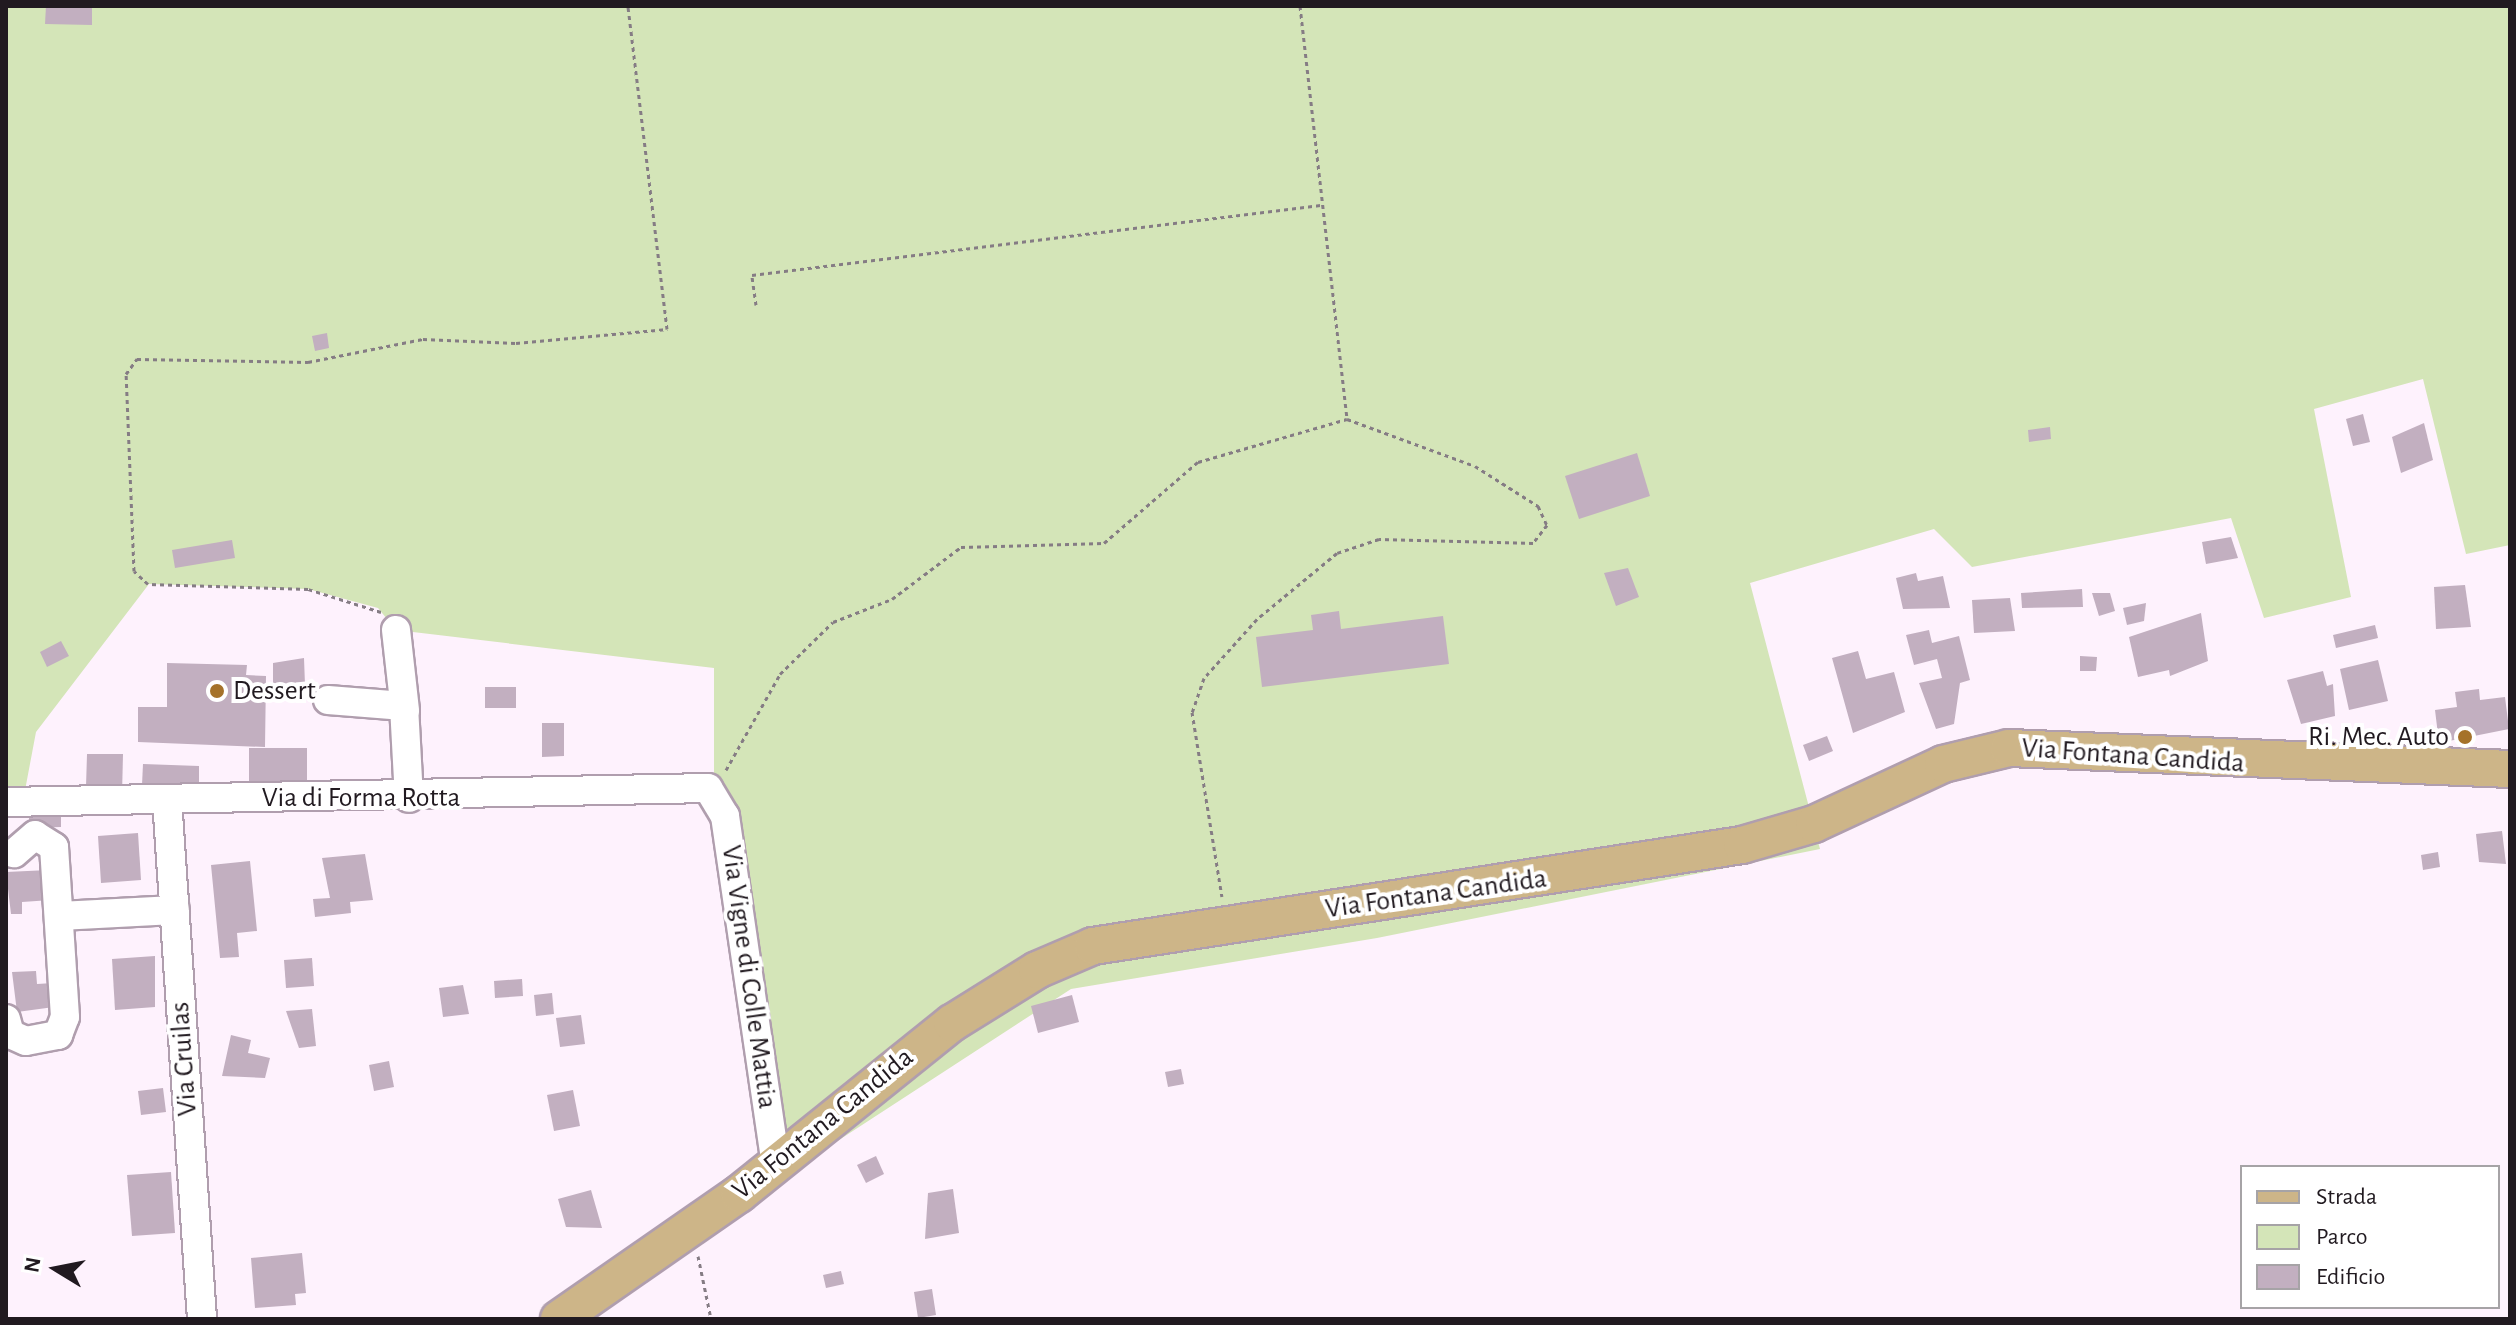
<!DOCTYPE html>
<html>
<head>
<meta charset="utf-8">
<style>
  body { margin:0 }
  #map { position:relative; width:2516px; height:1325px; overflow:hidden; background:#fef2fd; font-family:"Alegreya Sans",sans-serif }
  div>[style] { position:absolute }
  .green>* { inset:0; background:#d4e5b8 }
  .building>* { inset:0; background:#c2afc0 }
  .path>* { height:3px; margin-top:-1.5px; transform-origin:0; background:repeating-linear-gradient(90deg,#857c84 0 4px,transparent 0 8px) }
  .roads { filter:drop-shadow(2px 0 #b09eae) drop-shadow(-2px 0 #b09eae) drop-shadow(0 2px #b09eae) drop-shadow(0 -2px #b09eae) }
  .minor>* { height:28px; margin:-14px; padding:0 14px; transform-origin:14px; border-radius:14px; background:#fff }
  .major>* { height:36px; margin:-18px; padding:0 18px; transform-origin:18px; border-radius:18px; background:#cdb588 }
  .dots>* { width:22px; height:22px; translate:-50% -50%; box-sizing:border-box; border:4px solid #fff; border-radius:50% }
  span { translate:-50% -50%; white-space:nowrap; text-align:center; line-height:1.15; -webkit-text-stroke:8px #fff; paint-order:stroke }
  .poi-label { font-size:28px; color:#211a20 }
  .left { translate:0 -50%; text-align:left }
  .right { translate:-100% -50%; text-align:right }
  .street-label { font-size:28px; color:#211a20 }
  .frame { position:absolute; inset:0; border:8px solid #211a20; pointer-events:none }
  .legend { position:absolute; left:2240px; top:1165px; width:260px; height:144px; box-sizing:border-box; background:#fff; border:2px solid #a6a3a6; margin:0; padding:10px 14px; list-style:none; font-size:24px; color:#211a20 }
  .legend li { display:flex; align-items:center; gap:16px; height:40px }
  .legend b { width:40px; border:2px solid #a6a3a6 }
  .north { position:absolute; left:16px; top:1229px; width:80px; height:80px; -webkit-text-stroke:6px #fff; paint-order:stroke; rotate:280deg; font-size:22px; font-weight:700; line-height:32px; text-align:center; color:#211a20 }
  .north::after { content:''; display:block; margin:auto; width:28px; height:36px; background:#211a20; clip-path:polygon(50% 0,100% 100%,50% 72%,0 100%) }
</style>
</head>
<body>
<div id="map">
  <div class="green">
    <div style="clip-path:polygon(6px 6px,2510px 6px,2510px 545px,2466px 554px,2423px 379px,2314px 409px,2351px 597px,2264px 618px,2231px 518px,1972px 567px,1934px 529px,1750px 583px,1820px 849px,1377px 938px,1071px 989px,776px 1181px,714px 791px,714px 668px,396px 630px,378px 608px,308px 589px,149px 584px,36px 732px,23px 801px,6px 802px)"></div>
  </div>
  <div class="building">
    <div style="clip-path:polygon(46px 6px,92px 6px,92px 25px,45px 24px)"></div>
    <div style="clip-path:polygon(327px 333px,329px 348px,315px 351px,312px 336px)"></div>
    <div style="clip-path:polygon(2363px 414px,2370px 442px,2353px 446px,2346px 419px)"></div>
    <div style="clip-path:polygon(2424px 423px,2433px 460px,2401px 473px,2392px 437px)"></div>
    <div style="clip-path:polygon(2050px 427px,2051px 439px,2029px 442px,2028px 430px)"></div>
    <div style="clip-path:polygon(1637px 453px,1650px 496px,1579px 519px,1565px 476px)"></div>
    <div style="clip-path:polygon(2231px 537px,2238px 558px,2206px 564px,2202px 542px)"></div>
    <div style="clip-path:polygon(232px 540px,235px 558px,175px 568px,172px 550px)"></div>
    <div style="clip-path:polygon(1628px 568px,1639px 597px,1616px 606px,1604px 573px)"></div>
    <div style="clip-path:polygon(1916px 573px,1918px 581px,1943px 576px,1950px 608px,1903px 609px,1896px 578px)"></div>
    <div style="clip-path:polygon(2465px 585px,2471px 627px,2436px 629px,2434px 587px)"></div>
    <div style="clip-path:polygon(2082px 589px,2083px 607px,2022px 608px,2021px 593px)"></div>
    <div style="clip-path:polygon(2092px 593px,2110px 593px,2115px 611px,2099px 616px)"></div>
    <div style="clip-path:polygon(2010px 598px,2015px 631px,1974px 633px,1972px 600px)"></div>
    <div style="clip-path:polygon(2146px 603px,2144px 621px,2127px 625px,2123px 608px)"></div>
    <div style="clip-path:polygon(1339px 611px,1341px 629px,1443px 616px,1449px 664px,1262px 687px,1256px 637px,1313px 630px,1311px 615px)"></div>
    <div style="clip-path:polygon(2201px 613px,2208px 661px,2170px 676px,2169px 670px,2138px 677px,2129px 637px)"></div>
    <div style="clip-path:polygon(2375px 625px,2378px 638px,2336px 648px,2333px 635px)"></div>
    <div style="clip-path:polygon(1929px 630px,1932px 643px,1959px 636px,1970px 680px,1960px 683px,1954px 724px,1936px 729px,1919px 683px,1942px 678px,1937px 659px,1914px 665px,1906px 635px)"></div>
    <div style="clip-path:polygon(61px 641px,69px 656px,47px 667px,40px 652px)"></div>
    <div style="clip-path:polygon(1858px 651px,1866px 679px,1894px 672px,1905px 712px,1853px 733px,1832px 658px)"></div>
    <div style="clip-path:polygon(2080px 656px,2097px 657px,2096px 671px,2080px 671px)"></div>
    <div style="clip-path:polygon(304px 658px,305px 685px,291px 686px,292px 697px,273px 697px,273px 663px)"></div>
    <div style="clip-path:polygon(2378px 660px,2388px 701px,2349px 710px,2340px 669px)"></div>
    <div style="clip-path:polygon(167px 663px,247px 665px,246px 675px,266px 676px,265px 747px,138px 742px,138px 707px,167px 707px)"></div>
    <div style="clip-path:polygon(2323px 671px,2327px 686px,2333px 684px,2335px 716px,2301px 724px,2287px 680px)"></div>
    <div style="clip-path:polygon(485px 687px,516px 687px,516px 708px,485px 708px)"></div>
    <div style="clip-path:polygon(2479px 689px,2480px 700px,2505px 697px,2509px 729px,2439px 743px,2435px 710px,2457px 707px,2455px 692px)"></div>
    <div style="clip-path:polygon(542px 723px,564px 723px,564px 756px,542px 757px)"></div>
    <div style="clip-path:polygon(1827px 736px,1833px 751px,1809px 761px,1803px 745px)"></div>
    <div style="clip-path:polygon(249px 748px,307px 748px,307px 782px,249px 782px)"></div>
    <div style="clip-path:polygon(87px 754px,123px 754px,122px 795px,86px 787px)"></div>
    <div style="clip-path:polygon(143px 764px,199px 766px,199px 787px,142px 785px)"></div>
    <div style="clip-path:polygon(29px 811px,61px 811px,61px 827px,29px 828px)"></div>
    <div style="clip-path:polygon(2502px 831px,2506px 864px,2479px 862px,2476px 834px)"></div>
    <div style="clip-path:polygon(138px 833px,141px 880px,101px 883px,98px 836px)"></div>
    <div style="clip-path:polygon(2438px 852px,2440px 867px,2423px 870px,2421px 855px)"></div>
    <div style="clip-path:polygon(365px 854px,373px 900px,350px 902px,351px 913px,315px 917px,313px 899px,330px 898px,322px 858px)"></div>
    <div style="clip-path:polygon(250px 861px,257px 931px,237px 933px,239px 957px,220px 958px,211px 865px)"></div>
    <div style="clip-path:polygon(49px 870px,51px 900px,22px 902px,22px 914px,11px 914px,6px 872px)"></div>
    <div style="clip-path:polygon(155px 956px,155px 1007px,115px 1010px,112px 959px)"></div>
    <div style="clip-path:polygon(312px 958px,314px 986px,286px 988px,284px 960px)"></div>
    <div style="clip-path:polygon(36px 971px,37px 984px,53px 983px,54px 1007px,17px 1012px,12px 972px)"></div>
    <div style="clip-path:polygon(522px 979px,523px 996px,495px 998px,494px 981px)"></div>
    <div style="clip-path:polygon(463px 985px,469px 1014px,443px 1017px,439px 988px)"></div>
    <div style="clip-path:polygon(552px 993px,554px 1014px,536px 1016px,534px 995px)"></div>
    <div style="clip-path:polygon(1072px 995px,1079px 1022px,1038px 1033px,1031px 1006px)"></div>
    <div style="clip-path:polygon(312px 1009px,316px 1046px,299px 1048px,286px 1011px)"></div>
    <div style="clip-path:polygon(581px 1015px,585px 1044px,560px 1047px,556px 1018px)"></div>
    <div style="clip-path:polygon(231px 1035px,251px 1040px,248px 1053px,270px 1058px,265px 1078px,222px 1076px)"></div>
    <div style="clip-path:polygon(389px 1061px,394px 1087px,374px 1091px,369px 1065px)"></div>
    <div style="clip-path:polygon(1181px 1069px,1184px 1084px,1168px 1087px,1165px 1072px)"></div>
    <div style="clip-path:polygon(163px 1088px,166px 1112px,141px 1115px,138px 1091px)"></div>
    <div style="clip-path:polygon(573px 1090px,580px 1126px,554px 1131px,547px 1095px)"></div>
    <div style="clip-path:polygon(876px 1156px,884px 1174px,866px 1183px,857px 1165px)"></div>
    <div style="clip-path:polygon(171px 1172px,175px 1233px,132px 1236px,127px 1175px)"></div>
    <div style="clip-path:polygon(953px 1189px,959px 1233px,925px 1239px,928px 1193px)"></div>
    <div style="clip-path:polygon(591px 1190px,602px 1228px,566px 1227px,558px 1199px)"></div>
    <div style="clip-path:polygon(302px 1253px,306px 1293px,295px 1294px,296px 1305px,255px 1308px,251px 1258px)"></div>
    <div style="clip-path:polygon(841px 1271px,844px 1284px,826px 1288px,823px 1275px)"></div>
    <div style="clip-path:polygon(932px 1289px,936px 1315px,918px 1318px,914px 1292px)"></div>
  </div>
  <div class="path">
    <div style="left:1300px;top:6px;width:416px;rotate:83.5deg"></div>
    <div style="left:756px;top:305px;width:30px;rotate:-98deg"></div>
    <div style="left:752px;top:275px;width:573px;rotate:-7.01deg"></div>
    <div style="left:381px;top:612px;width:77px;rotate:-162.5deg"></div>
    <div style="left:308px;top:589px;width:160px;rotate:-178.2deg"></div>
    <div style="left:148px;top:584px;width:19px;rotate:-137deg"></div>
    <div style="left:134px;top:571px;width:197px;rotate:-92.3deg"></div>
    <div style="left:126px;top:374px;width:19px;rotate:-54deg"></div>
    <div style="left:137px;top:359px;width:171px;rotate:1deg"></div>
    <div style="left:308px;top:362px;width:117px;rotate:-11.3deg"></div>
    <div style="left:423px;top:339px;width:93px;rotate:2.5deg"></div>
    <div style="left:516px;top:343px;width:152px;rotate:-5.3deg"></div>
    <div style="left:667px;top:329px;width:325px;rotate:-96.9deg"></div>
    <div style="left:726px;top:770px;width:110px;rotate:-60.6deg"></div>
    <div style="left:780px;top:674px;width:74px;rotate:-44.5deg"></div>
    <div style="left:833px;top:622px;width:63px;rotate:-21.3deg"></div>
    <div style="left:892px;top:599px;width:86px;rotate:-37deg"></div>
    <div style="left:961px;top:547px;width:143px;rotate:-1.6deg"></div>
    <div style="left:1104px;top:543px;width:124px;rotate:-40.8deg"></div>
    <div style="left:1198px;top:462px;width:155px;rotate:-16.1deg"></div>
    <div style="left:1347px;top:419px;width:136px;rotate:20.2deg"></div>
    <div style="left:1475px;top:466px;width:75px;rotate:32.4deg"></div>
    <div style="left:1538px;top:506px;width:21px;rotate:65deg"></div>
    <div style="left:1547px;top:525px;width:23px;rotate:128deg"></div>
    <div style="left:1533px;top:543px;width:154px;rotate:-178.5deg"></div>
    <div style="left:1379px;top:539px;width:44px;rotate:161.6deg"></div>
    <div style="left:1337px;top:553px;width:104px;rotate:140.5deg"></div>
    <div style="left:1257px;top:619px;width:79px;rotate:131.9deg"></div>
    <div style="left:1204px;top:678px;width:36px;rotate:109deg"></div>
    <div style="left:1192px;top:712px;width:187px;rotate:80.8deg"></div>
    <div style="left:698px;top:1256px;width:64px;rotate:78.3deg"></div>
  </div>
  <div class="roads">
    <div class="minor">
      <div style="left:396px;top:630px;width:81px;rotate:83.6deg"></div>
      <div style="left:328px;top:700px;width:76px;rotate:4.5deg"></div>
      <div style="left:404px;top:706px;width:92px;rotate:86.9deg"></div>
      <div style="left:167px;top:799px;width:521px;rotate:86.15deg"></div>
      <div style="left:6px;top:802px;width:702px;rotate:-1.14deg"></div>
      <div style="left:708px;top:788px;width:33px;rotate:59deg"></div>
      <div style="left:725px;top:816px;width:353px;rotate:81.7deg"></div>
      <div style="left:59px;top:916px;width:116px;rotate:-3deg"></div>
      <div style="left:6px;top:1019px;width:16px;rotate:75deg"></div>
      <div style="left:10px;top:1034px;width:17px;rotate:24deg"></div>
      <div style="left:26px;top:1041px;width:33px;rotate:-11deg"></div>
      <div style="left:58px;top:1035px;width:19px;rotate:-69deg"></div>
      <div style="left:65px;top:1017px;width:170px;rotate:-93.7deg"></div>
      <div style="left:54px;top:847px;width:22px;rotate:-148deg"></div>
      <div style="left:35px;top:835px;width:28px;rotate:139deg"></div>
    </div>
    <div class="major">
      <div style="left:559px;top:1319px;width:219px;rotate:-34.8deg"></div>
      <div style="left:739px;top:1194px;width:273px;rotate:-38.8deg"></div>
      <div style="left:952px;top:1023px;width:100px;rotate:-31.9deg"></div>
      <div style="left:1037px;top:970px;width:61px;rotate:-23.2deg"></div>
      <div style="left:1093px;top:946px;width:657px;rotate:-8.85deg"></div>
      <div style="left:1742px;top:845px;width:75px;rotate:-16.3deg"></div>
      <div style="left:1814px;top:824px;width:142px;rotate:-24.9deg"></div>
      <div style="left:1943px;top:764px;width:68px;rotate:-13.6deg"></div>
      <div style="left:2009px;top:748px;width:501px;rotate:2.4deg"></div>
    </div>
  </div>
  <div class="dots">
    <div style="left:217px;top:691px;background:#a5722a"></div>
    <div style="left:2465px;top:737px;background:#a5722a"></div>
  </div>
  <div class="poi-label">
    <span class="left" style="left:233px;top:691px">Dessert</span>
    <span class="right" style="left:2449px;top:737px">Ri. Mec. Auto</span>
  </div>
  <div class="street-label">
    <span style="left:2133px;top:756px;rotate:4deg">Via Fontana Candida</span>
    <span style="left:361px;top:798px">Via di Forma Rotta</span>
    <span style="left:1436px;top:894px;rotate:-8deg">Via Fontana Candida</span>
    <span style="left:749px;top:977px;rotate:82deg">Via Vigne di Colle Mattia</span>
    <span style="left:184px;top:1059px;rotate:-94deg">Via Cruilas</span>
    <span style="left:823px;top:1124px;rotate:-39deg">Via Fontana Candida</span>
  </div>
  <div class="frame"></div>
  <ul class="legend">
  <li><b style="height:10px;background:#cdb588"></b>Strada</li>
  <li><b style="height:22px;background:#d4e5b8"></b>Parco</li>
  <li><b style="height:22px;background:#c2afc0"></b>Edificio</li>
  </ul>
  <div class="north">N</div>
</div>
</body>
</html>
